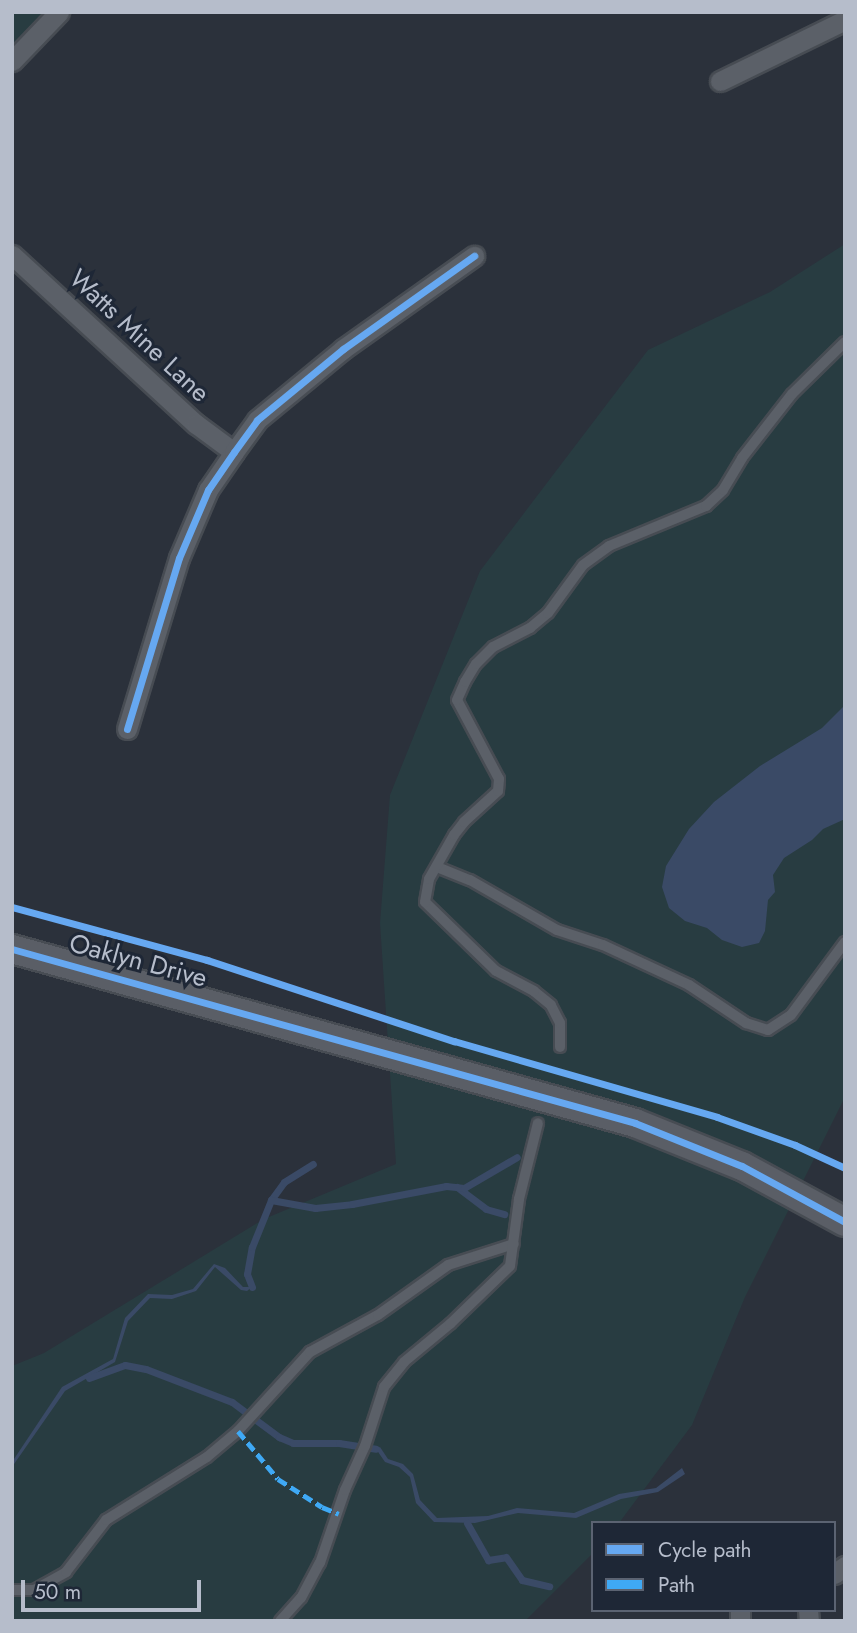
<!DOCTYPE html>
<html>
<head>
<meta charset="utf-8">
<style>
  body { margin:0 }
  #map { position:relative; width:857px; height:1633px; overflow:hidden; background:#2b313b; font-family:Jost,sans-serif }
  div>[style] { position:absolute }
  .green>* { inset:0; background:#283c41 }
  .water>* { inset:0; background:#3a4a66 }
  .stream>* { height:7px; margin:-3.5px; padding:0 3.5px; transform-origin:3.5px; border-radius:3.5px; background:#3a4a66 }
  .roads { filter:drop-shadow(2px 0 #474c53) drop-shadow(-2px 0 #474c53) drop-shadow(0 2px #474c53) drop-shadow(0 -2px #474c53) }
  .lane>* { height:10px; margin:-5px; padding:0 5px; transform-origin:5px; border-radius:5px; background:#5b6068 }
  .street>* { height:19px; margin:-9.5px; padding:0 9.5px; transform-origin:9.5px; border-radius:9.5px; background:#5b6068 }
  .secondary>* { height:28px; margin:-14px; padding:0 14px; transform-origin:14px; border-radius:14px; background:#5a5e66 }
  .quiet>* { height:5px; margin-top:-2.5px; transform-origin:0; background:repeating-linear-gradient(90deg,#3fa9f5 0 10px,transparent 0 15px) }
  .cycleway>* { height:7px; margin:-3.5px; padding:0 3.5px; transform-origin:3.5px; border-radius:3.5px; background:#66a8f1 }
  span { translate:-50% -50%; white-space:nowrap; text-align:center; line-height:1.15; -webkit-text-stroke:6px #1e2736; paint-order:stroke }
  .street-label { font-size:26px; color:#b6bdcb }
  .frame { position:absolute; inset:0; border:14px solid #b6bdcb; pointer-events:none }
  .legend { position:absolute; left:591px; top:1521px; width:245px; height:91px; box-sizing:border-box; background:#1e2736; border:2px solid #5b6372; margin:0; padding:9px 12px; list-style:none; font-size:21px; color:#b6bdcb }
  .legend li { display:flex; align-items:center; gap:14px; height:35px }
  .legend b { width:35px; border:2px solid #5b6372 }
  .scale { position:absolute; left:21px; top:1580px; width:180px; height:32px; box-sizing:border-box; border:4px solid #b6bdcb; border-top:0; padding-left:9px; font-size:21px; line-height:24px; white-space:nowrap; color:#b6bdcb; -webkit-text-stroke:5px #1e2736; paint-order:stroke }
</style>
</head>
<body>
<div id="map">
  <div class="green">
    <div style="clip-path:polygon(12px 12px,53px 12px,12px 53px)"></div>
    <div style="clip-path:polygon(845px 244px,845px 1097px,745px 1297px,692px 1425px,619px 1523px,593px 1523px,593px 1553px,525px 1621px,12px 1621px,12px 1366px,44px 1353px,264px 1219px,396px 1164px,380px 923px,390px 795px,480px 571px,648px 350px,770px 292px)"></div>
  </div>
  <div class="water">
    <div style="clip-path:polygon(845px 705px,845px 819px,823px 829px,812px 840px,784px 858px,773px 875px,775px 892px,768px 900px,765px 931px,759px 943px,742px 947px,722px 940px,707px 928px,685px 921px,669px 908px,662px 887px,666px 866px,689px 829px,714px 802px,760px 766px,822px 728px)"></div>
    <div style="clip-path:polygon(214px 1264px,225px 1268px,243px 1287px,252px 1287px,247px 1291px,241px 1290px,215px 1267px,196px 1291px,172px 1299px,150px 1298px,128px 1321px,115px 1362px,65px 1391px,12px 1467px,12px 1462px,62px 1387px,113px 1359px,125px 1318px,148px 1294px,172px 1295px,193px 1289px)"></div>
    <div style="clip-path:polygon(380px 1447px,388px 1459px,403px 1464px,413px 1474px,420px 1500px,437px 1518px,488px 1516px,517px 1508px,574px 1513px,619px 1494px,656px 1488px,682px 1468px,685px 1474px,658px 1492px,621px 1499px,576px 1518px,518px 1513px,475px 1523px,434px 1522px,416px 1503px,410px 1477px,399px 1467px,385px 1462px,376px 1449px)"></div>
  </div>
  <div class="stream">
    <div style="left:457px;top:1187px;width:36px;rotate:37deg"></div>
    <div style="left:486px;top:1209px;width:19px;rotate:16deg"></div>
    <div style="left:271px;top:1200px;width:22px;rotate:-54deg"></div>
    <div style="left:284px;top:1182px;width:34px;rotate:-32deg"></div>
    <div style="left:252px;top:1287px;width:14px;rotate:-111deg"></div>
    <div style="left:247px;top:1274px;width:27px;rotate:-80deg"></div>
    <div style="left:252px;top:1247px;width:51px;rotate:-68deg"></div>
    <div style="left:271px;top:1200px;width:45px;rotate:10.3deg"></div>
    <div style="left:315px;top:1208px;width:37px;rotate:-6deg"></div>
    <div style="left:352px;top:1204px;width:96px;rotate:-10.8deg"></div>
    <div style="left:446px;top:1186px;width:18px;rotate:6deg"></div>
    <div style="left:464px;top:1188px;width:61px;rotate:-30.3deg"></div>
    <div style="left:89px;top:1378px;width:38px;rotate:-20deg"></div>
    <div style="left:125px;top:1365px;width:21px;rotate:11deg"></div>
    <div style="left:146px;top:1369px;width:92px;rotate:21deg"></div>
    <div style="left:232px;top:1402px;width:59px;rotate:36.7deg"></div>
    <div style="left:279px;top:1437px;width:15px;rotate:23deg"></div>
    <div style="left:293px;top:1443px;width:46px"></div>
    <div style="left:339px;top:1443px;width:37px;rotate:9deg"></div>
    <div style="left:467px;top:1523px;width:43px;rotate:60.4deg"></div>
    <div style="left:488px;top:1560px;width:18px;rotate:-9deg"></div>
    <div style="left:506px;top:1557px;width:28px;rotate:55deg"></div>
    <div style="left:522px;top:1580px;width:28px;rotate:13deg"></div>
  </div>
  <div class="roads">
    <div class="lane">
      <div style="left:437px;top:867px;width:35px;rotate:22deg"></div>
      <div style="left:470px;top:880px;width:100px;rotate:29.9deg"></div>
      <div style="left:557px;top:930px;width:48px;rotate:18.1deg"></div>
      <div style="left:603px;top:945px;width:95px;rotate:24.9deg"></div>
      <div style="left:689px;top:985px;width:69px;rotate:33.7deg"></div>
      <div style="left:746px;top:1023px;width:23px;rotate:18deg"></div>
      <div style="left:768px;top:1030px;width:27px;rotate:-33deg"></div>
      <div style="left:791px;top:1015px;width:91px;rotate:-53.5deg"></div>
      <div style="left:560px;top:1047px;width:24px;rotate:-90deg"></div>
      <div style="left:560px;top:1023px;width:20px;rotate:-117deg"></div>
      <div style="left:551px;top:1005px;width:22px;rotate:-141deg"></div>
      <div style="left:534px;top:991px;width:43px;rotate:-152.2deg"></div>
      <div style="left:496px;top:971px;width:99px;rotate:-135.8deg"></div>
      <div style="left:425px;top:902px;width:23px;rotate:-80deg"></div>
      <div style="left:429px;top:879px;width:51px;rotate:-60.4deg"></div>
      <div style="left:454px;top:835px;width:16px;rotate:-52deg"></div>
      <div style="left:464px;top:822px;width:46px;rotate:-42.4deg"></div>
      <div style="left:498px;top:791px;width:12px;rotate:-85deg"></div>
      <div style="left:499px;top:779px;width:89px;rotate:-118deg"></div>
      <div style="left:457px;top:700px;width:20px;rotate:-66deg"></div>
      <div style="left:465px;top:682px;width:21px;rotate:-59deg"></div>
      <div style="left:476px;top:664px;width:24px;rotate:-45deg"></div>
      <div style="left:493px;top:647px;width:42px;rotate:-27.2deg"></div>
      <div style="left:530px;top:628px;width:23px;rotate:-40deg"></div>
      <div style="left:548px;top:613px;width:59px;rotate:-53.9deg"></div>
      <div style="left:583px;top:565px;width:32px;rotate:-36deg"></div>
      <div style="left:609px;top:546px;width:105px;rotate:-22.4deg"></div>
      <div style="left:706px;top:506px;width:23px;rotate:-43deg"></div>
      <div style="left:723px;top:490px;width:37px;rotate:-59deg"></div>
      <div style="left:742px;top:458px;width:81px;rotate:-52deg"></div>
      <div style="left:792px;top:394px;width:74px;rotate:-44.5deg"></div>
      <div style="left:12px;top:1590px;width:22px"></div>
      <div style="left:34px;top:1590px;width:37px;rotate:-29deg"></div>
      <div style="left:66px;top:1572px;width:66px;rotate:-52.4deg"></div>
      <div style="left:106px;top:1520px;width:119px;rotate:-32deg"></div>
      <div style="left:207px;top:1457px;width:40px;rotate:-40deg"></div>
      <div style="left:238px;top:1431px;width:107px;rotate:-47.7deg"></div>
      <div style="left:310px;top:1352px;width:77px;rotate:-28.6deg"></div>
      <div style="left:378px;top:1315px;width:86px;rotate:-35.5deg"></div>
      <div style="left:448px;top:1265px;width:69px;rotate:-17.7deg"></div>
      <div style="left:280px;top:1621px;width:31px;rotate:-48deg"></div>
      <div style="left:301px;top:1598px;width:40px;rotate:-62deg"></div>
      <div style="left:320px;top:1563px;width:77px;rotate:-71.1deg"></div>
      <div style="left:345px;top:1490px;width:48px;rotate:-65.6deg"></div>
      <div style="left:365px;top:1446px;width:62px;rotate:-72.1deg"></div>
      <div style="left:384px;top:1387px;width:32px;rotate:-51deg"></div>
      <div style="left:404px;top:1362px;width:60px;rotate:-39.6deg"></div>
      <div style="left:450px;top:1324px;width:83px;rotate:-44deg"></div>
      <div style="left:510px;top:1266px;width:68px;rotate:-82.3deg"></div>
      <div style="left:519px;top:1199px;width:78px;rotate:-76deg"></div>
    </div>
    <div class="street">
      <div style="left:12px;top:61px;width:68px;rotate:-46.2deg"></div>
      <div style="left:720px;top:81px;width:139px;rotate:-26deg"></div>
      <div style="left:12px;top:255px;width:250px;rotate:42.6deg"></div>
      <div style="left:196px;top:424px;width:47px;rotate:36.4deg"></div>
      <div style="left:127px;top:729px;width:179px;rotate:-73.1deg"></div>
      <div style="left:179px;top:558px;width:74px;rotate:-66.9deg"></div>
      <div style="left:208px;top:490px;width:46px;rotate:-55.6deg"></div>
      <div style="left:234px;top:452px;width:39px;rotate:-54deg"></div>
      <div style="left:257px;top:420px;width:112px;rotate:-39.5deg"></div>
      <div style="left:343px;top:349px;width:161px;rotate:-35.4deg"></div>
      <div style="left:834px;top:1574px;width:14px;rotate:-36deg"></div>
      <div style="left:808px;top:1610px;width:11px;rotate:85deg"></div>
      <div style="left:740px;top:1621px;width:11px;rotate:-90deg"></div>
    </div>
    <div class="secondary">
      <div style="left:12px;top:949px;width:647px;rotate:15.6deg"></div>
      <div style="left:635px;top:1123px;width:115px;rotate:21.9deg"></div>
      <div style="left:742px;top:1166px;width:117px;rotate:28.5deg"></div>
    </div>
  </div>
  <div class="quiet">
    <div style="left:238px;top:1431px;width:62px;rotate:50.2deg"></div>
    <div style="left:278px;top:1479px;width:52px;rotate:32.5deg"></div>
    <div style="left:322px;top:1507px;width:18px;rotate:22deg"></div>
  </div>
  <div class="cycleway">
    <div style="left:127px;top:729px;width:179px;rotate:-73.1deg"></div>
    <div style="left:179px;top:558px;width:74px;rotate:-66.9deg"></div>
    <div style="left:208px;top:490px;width:46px;rotate:-55.6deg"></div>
    <div style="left:234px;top:452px;width:39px;rotate:-54deg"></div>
    <div style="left:257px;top:420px;width:112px;rotate:-39.5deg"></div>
    <div style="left:343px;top:349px;width:161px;rotate:-35.4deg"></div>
    <div style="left:12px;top:907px;width:202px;rotate:15.2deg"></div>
    <div style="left:207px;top:960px;width:260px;rotate:18.2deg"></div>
    <div style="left:454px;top:1041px;width:274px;rotate:16.1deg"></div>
    <div style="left:717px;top:1117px;width:83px;rotate:19.7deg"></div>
    <div style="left:795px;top:1145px;width:55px;rotate:24.7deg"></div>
    <div style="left:12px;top:949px;width:647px;rotate:15.6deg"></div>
    <div style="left:635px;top:1123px;width:115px;rotate:21.9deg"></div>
    <div style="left:742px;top:1166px;width:117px;rotate:28.5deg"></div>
  </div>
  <div class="street-label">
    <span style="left:139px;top:336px;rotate:43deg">Watts Mine Lane</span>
    <span style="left:138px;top:961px;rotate:15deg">Oaklyn Drive</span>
  </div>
  <div class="frame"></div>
  <ul class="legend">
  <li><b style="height:9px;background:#66a8f1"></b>Cycle path</li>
  <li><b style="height:9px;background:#3fa9f5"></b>Path</li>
  </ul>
  <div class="scale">50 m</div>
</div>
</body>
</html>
